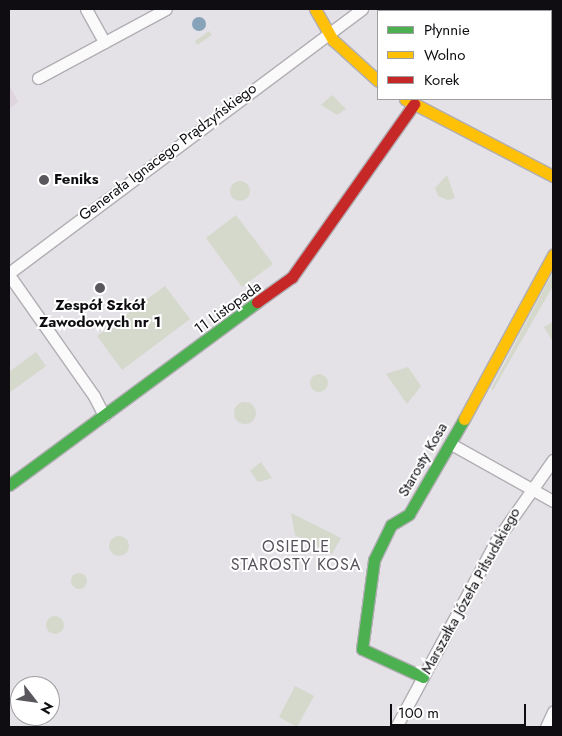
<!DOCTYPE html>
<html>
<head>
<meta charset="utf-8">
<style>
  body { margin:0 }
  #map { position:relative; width:562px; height:736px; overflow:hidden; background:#e4e1e7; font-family:Jost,sans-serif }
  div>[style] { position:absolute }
  .commercial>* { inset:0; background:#e0d4df }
  .green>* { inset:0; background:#d4d9cc }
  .round { border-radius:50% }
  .water>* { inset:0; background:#86a3ba }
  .roads { filter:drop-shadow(1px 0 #b1aeb3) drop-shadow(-1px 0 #b1aeb3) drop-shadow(0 1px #b1aeb3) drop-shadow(0 -1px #b1aeb3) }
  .street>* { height:11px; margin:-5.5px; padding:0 5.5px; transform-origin:5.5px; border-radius:5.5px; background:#fbfafb }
  .fast>* { height:11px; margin:-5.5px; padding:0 5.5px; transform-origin:5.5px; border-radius:5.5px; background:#4caf50 }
  .slow>* { height:11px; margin:-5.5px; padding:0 5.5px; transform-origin:5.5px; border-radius:5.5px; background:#ffc107 }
  .jam>* { height:11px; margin:-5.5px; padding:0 5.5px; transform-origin:5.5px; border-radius:5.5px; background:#c62828 }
  .dots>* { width:14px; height:14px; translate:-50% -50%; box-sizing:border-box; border:2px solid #fff; border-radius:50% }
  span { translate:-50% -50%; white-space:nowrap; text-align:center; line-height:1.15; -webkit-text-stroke:4px #fff; paint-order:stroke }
  .street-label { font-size:15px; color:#0f0d11 }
  .poi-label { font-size:15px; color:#0f0d11; font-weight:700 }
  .left { translate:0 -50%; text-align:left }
  .neighbourhood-label { font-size:16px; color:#57525c; letter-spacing:1px }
  .frame { position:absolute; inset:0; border:10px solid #0f0d11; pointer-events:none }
  .legend { position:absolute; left:377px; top:10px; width:175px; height:90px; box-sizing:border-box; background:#fff; border:1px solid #9f9ea0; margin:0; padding:6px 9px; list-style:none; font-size:15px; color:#0f0d11 }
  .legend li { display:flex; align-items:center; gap:10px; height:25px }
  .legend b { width:25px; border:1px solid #9f9ea0 }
  .north { position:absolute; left:10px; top:676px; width:50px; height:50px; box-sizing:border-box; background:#fff; border:1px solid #9f9ea0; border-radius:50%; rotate:120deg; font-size:14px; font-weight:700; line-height:20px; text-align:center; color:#0f0d11 }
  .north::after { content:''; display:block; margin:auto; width:18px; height:22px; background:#5a575c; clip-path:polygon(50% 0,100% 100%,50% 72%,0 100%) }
  .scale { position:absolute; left:390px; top:704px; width:136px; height:22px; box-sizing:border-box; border:2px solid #0f0d11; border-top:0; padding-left:6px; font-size:15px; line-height:18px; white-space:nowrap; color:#0f0d11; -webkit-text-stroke:4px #fff; paint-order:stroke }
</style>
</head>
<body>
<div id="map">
  <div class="commercial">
    <div style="clip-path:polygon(9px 85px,18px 102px,9px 109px)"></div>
  </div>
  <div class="green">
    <div style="clip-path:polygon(209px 31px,212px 35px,197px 45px,195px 41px)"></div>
    <div style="clip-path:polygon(332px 95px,346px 109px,337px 115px,321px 105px)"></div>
    <div style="clip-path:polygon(447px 175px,455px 198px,448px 200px,438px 196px,435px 188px)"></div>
    <div class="round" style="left:230px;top:181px;width:20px;height:20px"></div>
    <div style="clip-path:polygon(236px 215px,273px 264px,242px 287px,206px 238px)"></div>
    <div style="clip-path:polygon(553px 272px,553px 286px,493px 390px,491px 389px)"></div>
    <div style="clip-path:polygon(165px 286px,190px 319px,122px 370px,97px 336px)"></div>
    <div style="clip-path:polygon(553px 322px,553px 342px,544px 327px)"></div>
    <div style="clip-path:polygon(36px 352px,46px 366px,9px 393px,9px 372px)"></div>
    <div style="clip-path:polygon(408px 367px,421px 386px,407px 404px,386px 374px)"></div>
    <div class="round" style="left:310px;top:374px;width:18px;height:18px"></div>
    <div class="round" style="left:234px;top:402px;width:22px;height:22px"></div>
    <div style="clip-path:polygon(261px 462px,272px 478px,258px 482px,250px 471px)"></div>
    <div style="clip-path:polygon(291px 513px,341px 538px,332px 554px,295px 535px)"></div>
    <div class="round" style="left:109px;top:536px;width:20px;height:20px"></div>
    <div class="round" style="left:71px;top:573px;width:16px;height:16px"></div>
    <div class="round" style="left:46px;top:616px;width:18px;height:18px"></div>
    <div style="clip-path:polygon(295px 686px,314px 696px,297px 727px,279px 717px)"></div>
  </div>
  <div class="water">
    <div class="round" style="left:192px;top:17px;width:14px;height:14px"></div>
  </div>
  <div class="roads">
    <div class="street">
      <div style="left:86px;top:9px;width:38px;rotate:61deg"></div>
      <div style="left:406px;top:9px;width:4px;rotate:34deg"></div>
      <div style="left:511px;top:9px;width:4px;rotate:34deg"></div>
      <div style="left:480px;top:11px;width:3px;rotate:-45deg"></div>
      <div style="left:551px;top:42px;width:3px;rotate:45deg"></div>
      <div style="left:38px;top:78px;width:145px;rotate:-28.3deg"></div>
      <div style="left:9px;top:273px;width:441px;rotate:-36.8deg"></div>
      <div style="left:9px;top:275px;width:148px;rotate:54.9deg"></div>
      <div style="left:94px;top:396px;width:22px;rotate:63deg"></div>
      <div style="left:451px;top:444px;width:117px;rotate:29.2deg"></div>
      <div style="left:396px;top:727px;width:211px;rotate:-61.7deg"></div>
      <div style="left:496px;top:541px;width:99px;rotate:-54.9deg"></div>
      <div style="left:546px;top:727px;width:17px;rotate:-65deg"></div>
    </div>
    <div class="fast">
      <div style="left:9px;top:485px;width:308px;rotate:-36.4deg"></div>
      <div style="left:423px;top:677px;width:67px;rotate:-155.3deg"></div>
      <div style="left:362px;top:649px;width:90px;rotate:-82.3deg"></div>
      <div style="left:374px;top:560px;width:39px;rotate:-64deg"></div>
      <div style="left:391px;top:525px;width:21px;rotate:-31deg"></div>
      <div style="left:409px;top:514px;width:110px;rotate:-59.9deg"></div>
    </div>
    <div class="slow">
      <div style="left:315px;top:9px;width:36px;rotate:60deg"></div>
      <div style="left:333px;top:40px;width:61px;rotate:42.3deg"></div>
      <div style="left:405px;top:99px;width:167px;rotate:27.5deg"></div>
      <div style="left:464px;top:419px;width:187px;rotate:-61.5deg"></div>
    </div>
    <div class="jam">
      <div style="left:257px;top:302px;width:43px;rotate:-35.5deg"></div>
      <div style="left:292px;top:277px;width:212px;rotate:-54.8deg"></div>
    </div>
  </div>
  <div class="dots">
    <div style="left:44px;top:180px;background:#5a575c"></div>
    <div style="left:100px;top:288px;background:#5a575c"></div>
  </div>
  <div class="street-label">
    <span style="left:168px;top:152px;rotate:-37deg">Generała Ignacego Prądzyńskiego</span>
    <span style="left:228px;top:308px;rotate:-36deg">11 Listopada</span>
    <span style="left:423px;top:460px;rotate:-60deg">Starosty Kosa</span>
    <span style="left:471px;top:591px;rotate:-61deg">Marszałka Józefa Piłsudskiego</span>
  </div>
  <div class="poi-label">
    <span class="left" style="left:54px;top:180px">Feniks</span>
    <span style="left:100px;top:314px">Zespół Szkół<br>Zawodowych nr 1</span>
  </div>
  <div class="neighbourhood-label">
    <span style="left:296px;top:556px">OSIEDLE<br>STAROSTY KOSA</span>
  </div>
  <div class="frame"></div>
  <ul class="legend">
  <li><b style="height:6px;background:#4caf50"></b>Płynnie</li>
  <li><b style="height:6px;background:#ffc107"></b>Wolno</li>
  <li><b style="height:6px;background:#c62828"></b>Korek</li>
  </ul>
  <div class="north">N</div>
  <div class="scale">100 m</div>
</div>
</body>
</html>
